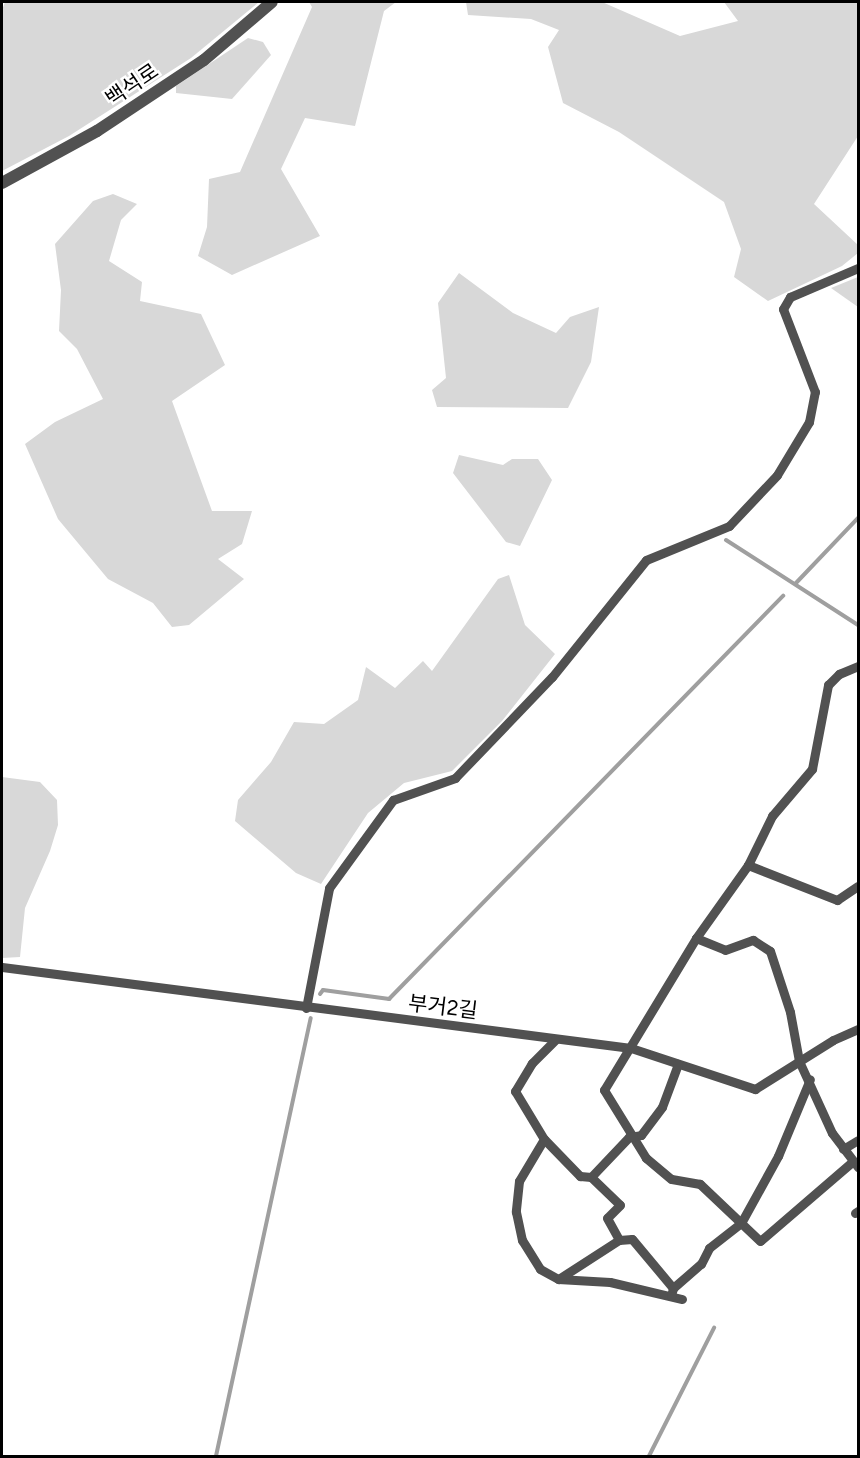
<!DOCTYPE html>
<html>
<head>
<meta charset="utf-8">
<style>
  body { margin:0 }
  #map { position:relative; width:860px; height:1458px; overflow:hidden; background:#fff; font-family:Figtree,"Noto Sans KR",sans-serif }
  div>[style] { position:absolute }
  .green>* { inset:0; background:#d8d8d8 }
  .stream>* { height:4px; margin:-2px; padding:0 2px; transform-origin:2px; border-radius:2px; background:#9f9f9f }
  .minor>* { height:9px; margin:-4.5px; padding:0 4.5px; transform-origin:4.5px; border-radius:4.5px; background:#515151 }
  .tertiary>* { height:12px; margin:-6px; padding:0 6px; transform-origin:6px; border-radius:6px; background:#515151 }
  span { translate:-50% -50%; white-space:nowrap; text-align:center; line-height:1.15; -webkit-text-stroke:5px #fff; paint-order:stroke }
  .street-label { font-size:21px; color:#000 }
  .frame { position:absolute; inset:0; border:3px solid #000; pointer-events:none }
</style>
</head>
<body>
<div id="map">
  <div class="green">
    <div style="clip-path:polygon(5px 2px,259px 2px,191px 58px,69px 136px,2px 171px,2px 10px)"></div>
    <div style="clip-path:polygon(309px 2px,396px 2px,384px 11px,355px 126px,305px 118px,281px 169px,320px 236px,232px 275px,198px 256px,207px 227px,209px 179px,240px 172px,312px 7px)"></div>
    <div style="clip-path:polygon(466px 2px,602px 2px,680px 36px,738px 21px,724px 2px,858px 2px,858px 136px,814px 204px,858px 245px,858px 253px,842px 266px,768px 301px,734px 277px,741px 249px,724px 202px,619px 132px,563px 103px,548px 47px,559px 30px,531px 19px,468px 15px)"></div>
    <div style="clip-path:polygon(248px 38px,263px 42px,271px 55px,232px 99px,176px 93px,176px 86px)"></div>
    <div style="clip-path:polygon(113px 194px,137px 204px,121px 220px,109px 261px,142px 282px,140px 301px,201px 314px,225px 365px,172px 401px,212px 511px,252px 511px,242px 544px,218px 559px,244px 579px,189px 625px,172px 627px,153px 603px,108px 579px,58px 519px,25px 444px,55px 422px,103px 399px,77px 349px,59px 331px,61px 290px,55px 244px,93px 201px)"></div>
    <div style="clip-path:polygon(459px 273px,513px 313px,556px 333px,570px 317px,599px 307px,591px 362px,568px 408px,437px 407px,432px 390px,446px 378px,438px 303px)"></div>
    <div style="clip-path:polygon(858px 277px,858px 307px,831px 288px)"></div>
    <div style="clip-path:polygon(459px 455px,503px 465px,512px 459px,538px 459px,552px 480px,520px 546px,506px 542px,453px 473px)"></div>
    <div style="clip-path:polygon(509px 575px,525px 625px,555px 654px,502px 721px,452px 771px,404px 783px,368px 813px,321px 884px,296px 873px,235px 821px,238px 800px,271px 762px,294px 722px,324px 724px,358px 700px,366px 667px,395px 688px,423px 661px,432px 671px,498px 579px)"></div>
    <div style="clip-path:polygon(2px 777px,40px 782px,57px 800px,58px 825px,50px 851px,25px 908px,20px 957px,2px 958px)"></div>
  </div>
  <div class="stream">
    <div style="left:726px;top:540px;width:157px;rotate:32.8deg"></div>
    <div style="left:796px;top:583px;width:90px;rotate:-46.4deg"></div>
    <div style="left:320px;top:994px;width:5px;rotate:-53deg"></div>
    <div style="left:323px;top:990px;width:67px;rotate:7.8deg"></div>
    <div style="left:389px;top:999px;width:564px;rotate:-45.65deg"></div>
    <div style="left:216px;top:1456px;width:448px;rotate:-77.8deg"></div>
    <div style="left:649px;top:1456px;width:144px;rotate:-63.1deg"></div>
  </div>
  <div class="minor">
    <div style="left:748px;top:865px;width:96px;rotate:21.5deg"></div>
    <div style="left:837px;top:900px;width:25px;rotate:-34deg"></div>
    <div style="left:696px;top:938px;width:31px;rotate:22deg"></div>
    <div style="left:725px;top:950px;width:30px;rotate:-20deg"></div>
    <div style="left:753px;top:940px;width:20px;rotate:33deg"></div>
    <div style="left:770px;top:951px;width:64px;rotate:71.8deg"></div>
    <div style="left:790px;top:1012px;width:50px;rotate:79.6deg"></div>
    <div style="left:799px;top:1061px;width:79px;rotate:65.4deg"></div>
    <div style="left:832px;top:1133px;width:43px;rotate:52.6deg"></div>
    <div style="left:2px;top:967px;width:634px;rotate:7.34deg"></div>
    <div style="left:631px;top:1048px;width:131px;rotate:18.3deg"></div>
    <div style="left:755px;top:1089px;width:92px;rotate:-32.1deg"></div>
    <div style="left:833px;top:1040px;width:27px;rotate:-24deg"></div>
    <div style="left:306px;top:1008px;width:122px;rotate:-79.1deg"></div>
    <div style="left:329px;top:888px;width:109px;rotate:-54deg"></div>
    <div style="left:393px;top:800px;width:66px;rotate:-19.5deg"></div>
    <div style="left:455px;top:778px;width:140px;rotate:-46.2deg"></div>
    <div style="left:552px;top:677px;width:150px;rotate:-51.2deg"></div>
    <div style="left:646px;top:560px;width:90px;rotate:-22.3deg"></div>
    <div style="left:729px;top:526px;width:70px;rotate:-46.7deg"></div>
    <div style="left:777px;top:475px;width:62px;rotate:-58.9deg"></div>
    <div style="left:809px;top:422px;width:31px;rotate:-79deg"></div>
    <div style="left:815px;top:392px;width:89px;rotate:-111.1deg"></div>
    <div style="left:783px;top:309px;width:14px;rotate:-60deg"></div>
    <div style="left:790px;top:297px;width:74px;rotate:-23.1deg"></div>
    <div style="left:555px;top:1040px;width:33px;rotate:135deg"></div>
    <div style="left:532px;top:1063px;width:33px;rotate:121deg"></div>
    <div style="left:515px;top:1091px;width:56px;rotate:58.9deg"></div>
    <div style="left:544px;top:1139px;width:49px;rotate:120.8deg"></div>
    <div style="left:519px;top:1181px;width:31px;rotate:96deg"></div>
    <div style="left:516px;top:1212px;width:29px;rotate:78deg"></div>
    <div style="left:522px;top:1240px;width:34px;rotate:58deg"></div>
    <div style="left:540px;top:1269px;width:21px;rotate:29deg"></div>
    <div style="left:558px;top:1279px;width:52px;rotate:3.3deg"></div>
    <div style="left:610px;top:1282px;width:74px;rotate:13.3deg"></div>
    <div style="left:544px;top:1139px;width:52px;rotate:45.8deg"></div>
    <div style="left:580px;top:1176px;width:11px;rotate:5deg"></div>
    <div style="left:591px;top:1177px;width:40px;rotate:44deg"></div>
    <div style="left:620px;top:1205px;width:18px;rotate:135deg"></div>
    <div style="left:607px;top:1218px;width:25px;rotate:61deg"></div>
    <div style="left:843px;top:1149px;width:17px;rotate:-31deg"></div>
    <div style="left:852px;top:1162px;width:121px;rotate:139.3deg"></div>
    <div style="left:760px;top:1241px;width:83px;rotate:-136.5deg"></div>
    <div style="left:700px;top:1184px;width:29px;rotate:-170deg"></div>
    <div style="left:671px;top:1179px;width:33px;rotate:-140deg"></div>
    <div style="left:646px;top:1158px;width:80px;rotate:-121.7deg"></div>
    <div style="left:604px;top:1090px;width:178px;rotate:-58.8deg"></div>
    <div style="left:696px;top:938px;width:90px;rotate:-54.5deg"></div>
    <div style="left:748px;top:865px;width:55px;rotate:-63.9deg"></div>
    <div style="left:772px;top:816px;width:62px;rotate:-49.6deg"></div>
    <div style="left:812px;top:769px;width:86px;rotate:-79.2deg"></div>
    <div style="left:828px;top:685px;width:16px;rotate:-45deg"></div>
    <div style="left:839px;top:674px;width:21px;rotate:-23deg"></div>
    <div style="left:591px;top:1177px;width:55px;rotate:-46.5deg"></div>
    <div style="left:629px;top:1137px;width:12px;rotate:-9deg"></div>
    <div style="left:641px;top:1135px;width:35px;rotate:-53deg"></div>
    <div style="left:662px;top:1107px;width:46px;rotate:-69.6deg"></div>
    <div style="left:855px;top:1213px;width:4px;rotate:-34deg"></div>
    <div style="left:560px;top:1278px;width:70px;rotate:-32.8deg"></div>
    <div style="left:619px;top:1240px;width:13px;rotate:-4deg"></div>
    <div style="left:632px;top:1239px;width:64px;rotate:50.1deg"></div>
    <div style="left:671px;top:1296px;width:8px;rotate:-76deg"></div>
    <div style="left:673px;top:1288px;width:37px;rotate:-41deg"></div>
    <div style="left:701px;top:1264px;width:18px;rotate:-63deg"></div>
    <div style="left:709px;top:1248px;width:41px;rotate:-38deg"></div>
    <div style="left:741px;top:1223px;width:77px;rotate:-61.1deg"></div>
    <div style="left:778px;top:1156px;width:83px;rotate:-67.4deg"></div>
  </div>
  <div class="tertiary">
    <div style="left:2px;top:183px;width:108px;rotate:-28.7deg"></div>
    <div style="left:97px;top:131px;width:128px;rotate:-33.6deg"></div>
    <div style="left:204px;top:60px;width:89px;rotate:-40.5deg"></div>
  </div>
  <div class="street-label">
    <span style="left:132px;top:85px;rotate:-34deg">백석로</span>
    <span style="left:443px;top:1007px;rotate:7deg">부거2길</span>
  </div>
  <div class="frame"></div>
</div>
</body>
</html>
